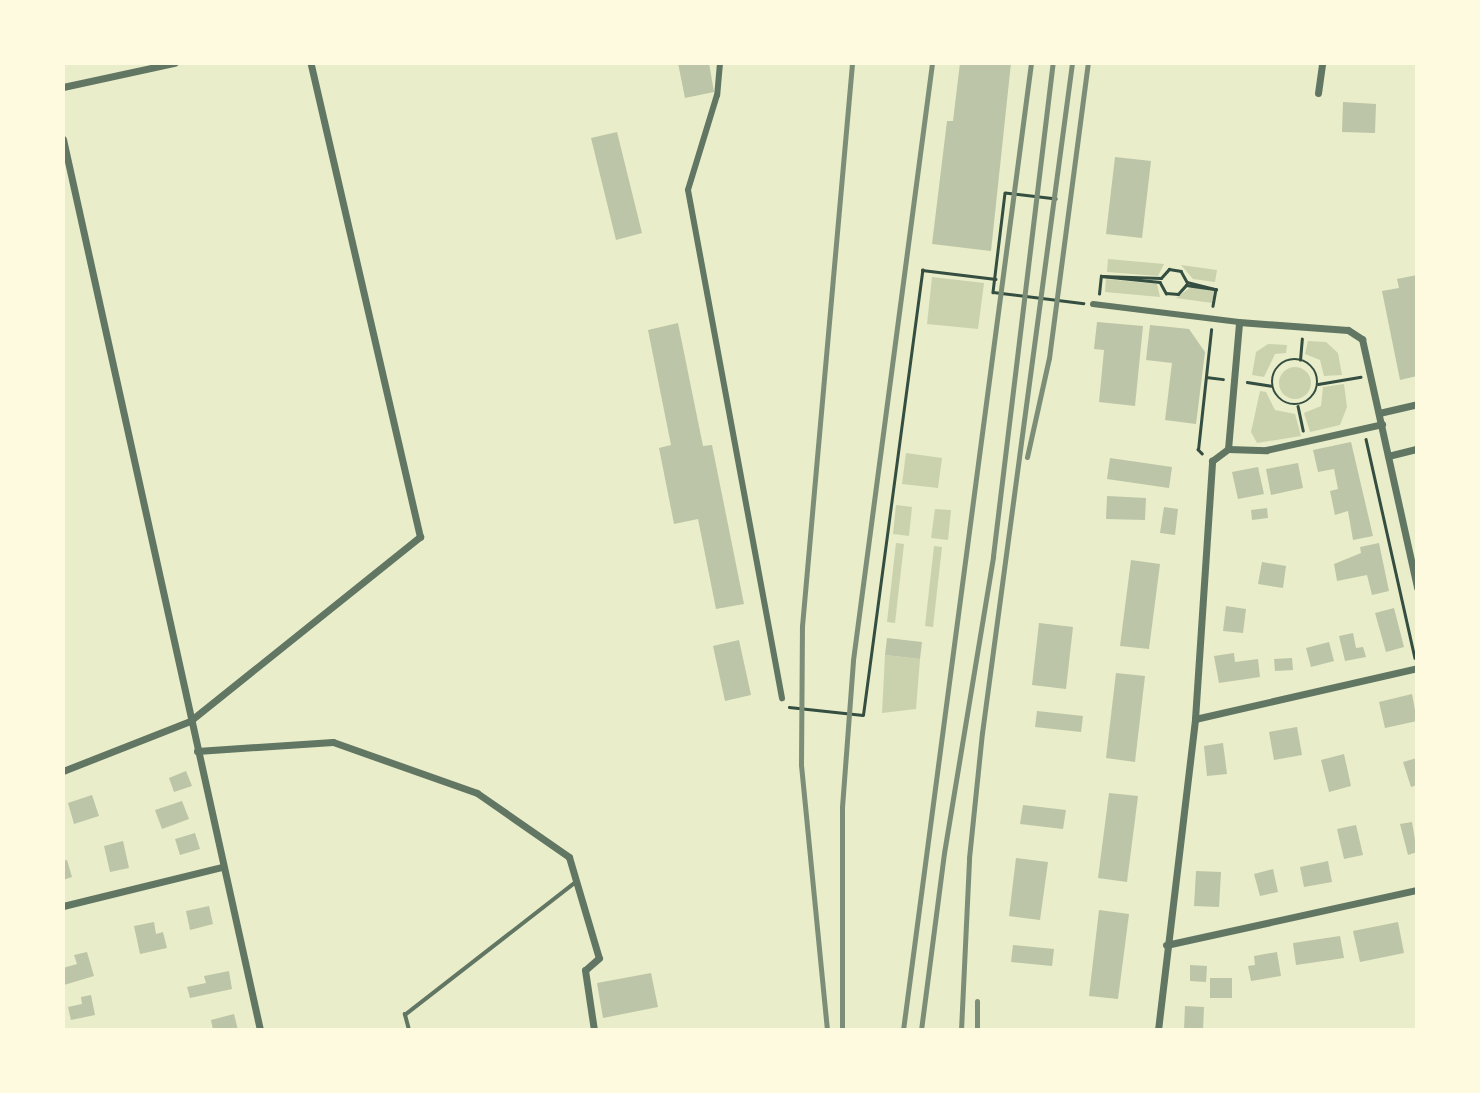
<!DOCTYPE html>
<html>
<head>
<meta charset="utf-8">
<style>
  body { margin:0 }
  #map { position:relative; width:1480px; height:1093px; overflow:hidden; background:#e9edc9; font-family:"Nunito Sans",sans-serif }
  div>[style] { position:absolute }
  .green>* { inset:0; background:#cad2ad }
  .round { border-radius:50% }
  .building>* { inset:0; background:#bcc5a7 }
  .path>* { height:2.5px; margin:-1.25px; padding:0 1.25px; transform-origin:1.25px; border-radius:1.25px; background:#344e41 }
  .path>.ring { margin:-1.25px; padding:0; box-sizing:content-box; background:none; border:2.5px solid #344e41; border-radius:50% }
  .service>* { height:3.5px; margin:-1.75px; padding:0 1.75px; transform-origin:1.75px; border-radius:1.75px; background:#617663 }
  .pedestrian>* { height:6px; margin:-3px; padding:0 3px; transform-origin:3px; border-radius:3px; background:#617663 }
  .minor>* { height:7px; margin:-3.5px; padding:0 3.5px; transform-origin:3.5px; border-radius:3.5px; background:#617663 }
  .rail>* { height:5px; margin:-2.5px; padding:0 2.5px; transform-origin:2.5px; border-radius:2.5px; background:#7c8e77 }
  span { translate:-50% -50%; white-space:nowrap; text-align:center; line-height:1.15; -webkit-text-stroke:5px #fefae0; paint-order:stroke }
  .frame { position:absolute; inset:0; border:65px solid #fefae0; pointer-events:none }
</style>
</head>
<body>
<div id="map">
  <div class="green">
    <div style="clip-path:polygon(1108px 259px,1164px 264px,1158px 276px,1107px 272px)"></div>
    <div style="clip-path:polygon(1181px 265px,1217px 270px,1215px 282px,1193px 279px)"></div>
    <div style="clip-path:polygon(932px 277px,984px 283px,978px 329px,927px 324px)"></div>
    <div style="clip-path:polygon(1106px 279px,1157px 284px,1160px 297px,1105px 292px)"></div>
    <div style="clip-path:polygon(1191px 287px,1214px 291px,1212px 303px,1176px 298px)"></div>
    <div style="clip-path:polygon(1308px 341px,1326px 342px,1338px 353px,1342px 375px,1324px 376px,1320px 360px,1305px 354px)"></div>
    <div style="clip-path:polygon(1268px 344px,1287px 345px,1286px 353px,1275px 354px,1264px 377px,1252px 375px,1256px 352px)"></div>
    <div class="round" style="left:1279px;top:367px;width:32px;height:32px"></div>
    <div style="clip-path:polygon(1344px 384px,1347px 407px,1340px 425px,1310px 432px,1304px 413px,1321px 406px,1323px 387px)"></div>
    <div style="clip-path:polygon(1260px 391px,1266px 392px,1275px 410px,1295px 414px,1301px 436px,1257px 443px,1251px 432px)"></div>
    <div style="clip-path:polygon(906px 453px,942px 458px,938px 488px,902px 484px)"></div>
    <div style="clip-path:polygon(896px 505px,912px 507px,909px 536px,893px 534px)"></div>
    <div style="clip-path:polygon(935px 509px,951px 510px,948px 540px,931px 538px)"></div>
    <div style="clip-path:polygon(896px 543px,904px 544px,895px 623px,887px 622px)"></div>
    <div style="clip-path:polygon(934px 546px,942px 547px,933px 627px,925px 626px)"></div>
    <div style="clip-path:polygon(885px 655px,920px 659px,916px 709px,882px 713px)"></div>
  </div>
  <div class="building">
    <div style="clip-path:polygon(678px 63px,709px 63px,714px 92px,685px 98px)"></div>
    <div style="clip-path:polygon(960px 63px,1011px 63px,991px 251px,932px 244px,947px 121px,953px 121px)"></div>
    <div style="clip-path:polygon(1343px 102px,1376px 104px,1375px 133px,1342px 132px)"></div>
    <div style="clip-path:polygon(617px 132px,642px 233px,616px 240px,591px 138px)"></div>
    <div style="clip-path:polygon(1115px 157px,1151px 161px,1142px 238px,1106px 234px)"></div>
    <div style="clip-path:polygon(1417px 275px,1417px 376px,1400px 380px,1382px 291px,1399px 288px,1397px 279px)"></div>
    <div style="clip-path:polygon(1097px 322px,1143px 326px,1135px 406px,1099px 402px,1104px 350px,1094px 349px)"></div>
    <div style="clip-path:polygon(678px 323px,703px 446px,712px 445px,744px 604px,716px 609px,698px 519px,674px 524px,659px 448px,671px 445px,648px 330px)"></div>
    <div style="clip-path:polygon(1150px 325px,1189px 329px,1205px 352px,1196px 424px,1165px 420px,1172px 363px,1146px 360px)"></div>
    <div style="clip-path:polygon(1351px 442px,1373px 536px,1353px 540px,1348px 511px,1335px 515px,1330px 491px,1338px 489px,1334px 469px,1318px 472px,1313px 450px)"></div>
    <div style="clip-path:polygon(1110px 458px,1172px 467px,1169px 488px,1107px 479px)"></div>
    <div style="clip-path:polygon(1298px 463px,1303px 488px,1271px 495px,1266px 469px)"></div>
    <div style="clip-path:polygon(1258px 467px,1264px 494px,1238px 499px,1232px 472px)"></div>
    <div style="clip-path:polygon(1107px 496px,1146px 498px,1145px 520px,1106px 519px)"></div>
    <div style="clip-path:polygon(1164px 507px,1178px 509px,1175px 535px,1160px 533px)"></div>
    <div style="clip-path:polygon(1267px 508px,1268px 518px,1252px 520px,1251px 510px)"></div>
    <div style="clip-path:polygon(1379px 543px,1389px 591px,1372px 595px,1367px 575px,1337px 581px,1334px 564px,1361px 553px,1360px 547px)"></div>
    <div style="clip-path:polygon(1131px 560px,1160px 564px,1149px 649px,1120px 646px)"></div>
    <div style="clip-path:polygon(1262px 562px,1286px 566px,1283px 588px,1258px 584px)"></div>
    <div style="clip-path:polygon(1226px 606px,1246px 609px,1243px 633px,1223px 631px)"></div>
    <div style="clip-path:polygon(1394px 608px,1404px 647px,1386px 652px,1375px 613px)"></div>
    <div style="clip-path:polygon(1039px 623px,1073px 627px,1066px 689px,1032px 685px)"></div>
    <div style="clip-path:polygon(1353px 633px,1356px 648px,1363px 647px,1366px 657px,1345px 661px,1339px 636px)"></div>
    <div style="clip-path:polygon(887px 638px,922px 642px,920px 659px,885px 655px)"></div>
    <div style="clip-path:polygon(739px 640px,751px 695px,725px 701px,713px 646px)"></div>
    <div style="clip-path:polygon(1329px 642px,1334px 661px,1311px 667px,1306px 648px)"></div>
    <div style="clip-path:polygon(1234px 653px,1235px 662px,1258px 659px,1260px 677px,1219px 683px,1214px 656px)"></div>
    <div style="clip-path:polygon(1292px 658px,1293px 670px,1275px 671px,1274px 659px)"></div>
    <div style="clip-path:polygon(1116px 673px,1145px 676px,1135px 762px,1106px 758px)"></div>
    <div style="clip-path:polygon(1412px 694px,1417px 721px,1385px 728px,1379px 702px)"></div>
    <div style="clip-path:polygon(1037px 711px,1083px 716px,1081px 732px,1035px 727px)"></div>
    <div style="clip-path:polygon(1297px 727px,1302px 755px,1274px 760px,1269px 732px)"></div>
    <div style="clip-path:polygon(1223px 743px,1227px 774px,1207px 776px,1204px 746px)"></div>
    <div style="clip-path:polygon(1344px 754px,1351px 786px,1329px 792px,1321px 760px)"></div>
    <div style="clip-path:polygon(1417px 758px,1417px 785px,1411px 787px,1403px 762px)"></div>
    <div style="clip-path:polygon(186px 771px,192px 786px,174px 792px,169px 778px)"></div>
    <div style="clip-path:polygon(1109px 793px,1138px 796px,1127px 882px,1098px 878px)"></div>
    <div style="clip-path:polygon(92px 795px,99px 816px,74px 824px,68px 803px)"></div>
    <div style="clip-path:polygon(182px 801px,189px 819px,162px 829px,155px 810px)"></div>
    <div style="clip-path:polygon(1023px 805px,1066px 810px,1063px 829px,1020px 824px)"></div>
    <div style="clip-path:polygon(1412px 822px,1417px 852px,1408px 855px,1400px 824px)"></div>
    <div style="clip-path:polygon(1356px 825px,1363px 855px,1344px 859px,1337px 829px)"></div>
    <div style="clip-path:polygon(195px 833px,200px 849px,180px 855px,175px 839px)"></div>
    <div style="clip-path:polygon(123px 841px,129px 868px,110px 872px,104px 846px)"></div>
    <div style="clip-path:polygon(1016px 858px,1048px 862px,1040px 920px,1009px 916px)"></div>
    <div style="clip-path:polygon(67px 860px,72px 877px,63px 880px,63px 861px)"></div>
    <div style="clip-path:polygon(1328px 861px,1332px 882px,1304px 887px,1300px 867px)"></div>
    <div style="clip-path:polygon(1273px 869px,1278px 892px,1260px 896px,1254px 874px)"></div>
    <div style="clip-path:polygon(1196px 871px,1221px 872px,1219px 907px,1194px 906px)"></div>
    <div style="clip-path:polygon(209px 906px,213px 924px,190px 930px,186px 911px)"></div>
    <div style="clip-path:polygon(1099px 910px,1129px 914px,1118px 999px,1089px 996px)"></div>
    <div style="clip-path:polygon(154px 922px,156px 934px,163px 932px,167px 948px,140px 954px,134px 926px)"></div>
    <div style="clip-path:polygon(1398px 922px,1404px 953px,1360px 962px,1353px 931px)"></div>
    <div style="clip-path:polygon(1340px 936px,1344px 958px,1296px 965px,1293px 943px)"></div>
    <div style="clip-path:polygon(1013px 945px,1054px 949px,1052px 966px,1011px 962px)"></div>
    <div style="clip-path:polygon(87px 952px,94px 976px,64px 985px,63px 968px,77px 964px,74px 955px)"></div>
    <div style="clip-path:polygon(1277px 952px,1281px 976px,1251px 981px,1248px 966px,1255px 965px,1254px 956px)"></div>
    <div style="clip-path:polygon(1190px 965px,1207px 966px,1206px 982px,1190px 981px)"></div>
    <div style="clip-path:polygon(229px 971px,232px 989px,190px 998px,187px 987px,206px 983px,204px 976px)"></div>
    <div style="clip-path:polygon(651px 973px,658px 1007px,603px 1018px,597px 983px)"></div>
    <div style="clip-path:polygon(1210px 978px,1232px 978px,1232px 998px,1210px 998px)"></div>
    <div style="clip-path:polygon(91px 995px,95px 1015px,71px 1020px,68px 1007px,82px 1004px,81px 997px)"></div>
    <div style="clip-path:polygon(1185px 1006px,1204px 1007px,1203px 1030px,1184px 1030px)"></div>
    <div style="clip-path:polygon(234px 1014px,238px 1030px,213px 1030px,211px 1020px)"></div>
  </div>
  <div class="path">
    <div style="left:1056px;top:199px;width:51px;rotate:-173.3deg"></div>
    <div style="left:1005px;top:193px;width:100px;rotate:96.9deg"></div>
    <div style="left:993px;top:292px;width:91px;rotate:7deg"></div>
    <div style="left:1101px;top:276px;width:60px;rotate:1.9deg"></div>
    <div style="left:1161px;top:278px;width:12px;rotate:-48deg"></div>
    <div style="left:1169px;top:269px;width:12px;rotate:9deg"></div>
    <div style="left:1181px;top:271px;width:13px;rotate:61deg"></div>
    <div style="left:1187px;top:282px;width:30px;rotate:14deg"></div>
    <div style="left:1099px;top:294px;width:18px;rotate:-84deg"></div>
    <div style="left:1101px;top:276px;width:59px;rotate:5.8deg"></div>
    <div style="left:1160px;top:282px;width:13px;rotate:61deg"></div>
    <div style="left:1166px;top:293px;width:12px;rotate:5deg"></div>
    <div style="left:1178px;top:294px;width:12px;rotate:-48deg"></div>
    <div style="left:1186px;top:285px;width:30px;rotate:8deg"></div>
    <div style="left:1216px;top:289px;width:17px;rotate:100deg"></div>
    <div class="ring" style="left:1272px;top:359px;width:43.5px;height:43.5px"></div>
    <div style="left:1300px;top:360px;width:21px;rotate:-85deg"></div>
    <div style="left:1206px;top:377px;width:17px;rotate:7deg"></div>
    <div style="left:1247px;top:382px;width:24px;rotate:9deg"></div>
    <div style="left:1318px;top:384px;width:43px;rotate:-9.5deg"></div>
    <div style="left:1298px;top:406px;width:25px;rotate:78deg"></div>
    <div style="left:1366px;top:439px;width:224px;rotate:77.4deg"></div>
    <div style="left:1202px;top:454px;width:6px;rotate:-135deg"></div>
    <div style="left:1198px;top:450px;width:121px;rotate:-83.8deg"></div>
    <div style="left:789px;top:707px;width:74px;rotate:6.2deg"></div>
    <div style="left:863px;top:715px;width:449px;rotate:-82.4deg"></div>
    <div style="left:922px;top:270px;width:74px;rotate:7deg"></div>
  </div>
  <div class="service">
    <div style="left:409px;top:1030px;width:16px;rotate:-105deg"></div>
    <div style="left:405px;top:1015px;width:217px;rotate:-37.9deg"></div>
  </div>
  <div class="pedestrian">
    <div style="left:720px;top:63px;width:32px;rotate:95deg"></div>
    <div style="left:717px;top:95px;width:99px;rotate:107deg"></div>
    <div style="left:688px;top:190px;width:517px;rotate:79.52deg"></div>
    <div style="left:1093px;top:304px;width:147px;rotate:7deg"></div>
  </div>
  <div class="minor">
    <div style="left:63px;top:87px;width:114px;rotate:-12.2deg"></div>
    <div style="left:1318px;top:93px;width:30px;rotate:-82deg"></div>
    <div style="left:63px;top:139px;width:913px;rotate:77.53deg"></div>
    <div style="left:1379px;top:413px;width:39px;rotate:-13deg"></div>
    <div style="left:1228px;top:449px;width:127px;rotate:-85deg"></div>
    <div style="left:1239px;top:322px;width:109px;rotate:4.2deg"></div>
    <div style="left:1348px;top:330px;width:17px;rotate:33deg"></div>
    <div style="left:1362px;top:339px;width:255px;rotate:77.5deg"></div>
    <div style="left:1228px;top:449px;width:38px;rotate:2deg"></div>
    <div style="left:1266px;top:450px;width:119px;rotate:-12.6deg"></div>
    <div style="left:1388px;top:456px;width:30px;rotate:-14deg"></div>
    <div style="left:1195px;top:719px;width:228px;rotate:-12.9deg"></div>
    <div style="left:197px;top:751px;width:136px;rotate:-3.8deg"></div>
    <div style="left:333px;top:742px;width:153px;rotate:19.5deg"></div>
    <div style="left:477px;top:793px;width:112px;rotate:34.8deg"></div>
    <div style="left:569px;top:857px;width:105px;rotate:73.5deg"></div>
    <div style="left:599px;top:958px;width:18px;rotate:139deg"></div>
    <div style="left:585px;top:970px;width:61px;rotate:81.5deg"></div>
    <div style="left:63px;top:771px;width:136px;rotate:-21.5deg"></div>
    <div style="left:190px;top:721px;width:295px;rotate:-38.7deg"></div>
    <div style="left:420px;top:537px;width:486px;rotate:-103deg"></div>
    <div style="left:63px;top:906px;width:164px;rotate:-13.8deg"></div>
    <div style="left:1166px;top:945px;width:257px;rotate:-12.4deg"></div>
    <div style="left:1158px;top:1030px;width:313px;rotate:-83.2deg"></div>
    <div style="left:1195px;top:719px;width:259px;rotate:-86.2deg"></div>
    <div style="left:1212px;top:461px;width:20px;rotate:-37deg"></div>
  </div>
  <div class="rail">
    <div style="left:1027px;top:457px;width:101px;rotate:-77.5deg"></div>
    <div style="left:1049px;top:358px;width:298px;rotate:-82.5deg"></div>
    <div style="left:827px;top:1030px;width:266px;rotate:-95.6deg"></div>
    <div style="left:801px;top:765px;width:139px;rotate:-89.6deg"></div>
    <div style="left:802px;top:626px;width:565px;rotate:-84.92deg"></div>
    <div style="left:842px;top:1030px;width:223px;rotate:-90deg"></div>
    <div style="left:842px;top:807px;width:147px;rotate:-85.7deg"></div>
    <div style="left:853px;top:660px;width:602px;rotate:-82.46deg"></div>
    <div style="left:903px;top:1030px;width:975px;rotate:-82.46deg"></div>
    <div style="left:921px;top:1030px;width:178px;rotate:-82.6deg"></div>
    <div style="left:944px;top:853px;width:301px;rotate:-80.6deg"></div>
    <div style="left:993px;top:556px;width:497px;rotate:-83.1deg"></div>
    <div style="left:961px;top:1030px;width:172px;rotate:-87.3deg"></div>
    <div style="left:969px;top:858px;width:126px;rotate:-84.1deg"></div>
    <div style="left:982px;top:733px;width:676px;rotate:-82.35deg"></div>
    <div style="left:977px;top:1030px;width:29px;rotate:-90deg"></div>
  </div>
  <div class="frame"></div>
</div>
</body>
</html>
